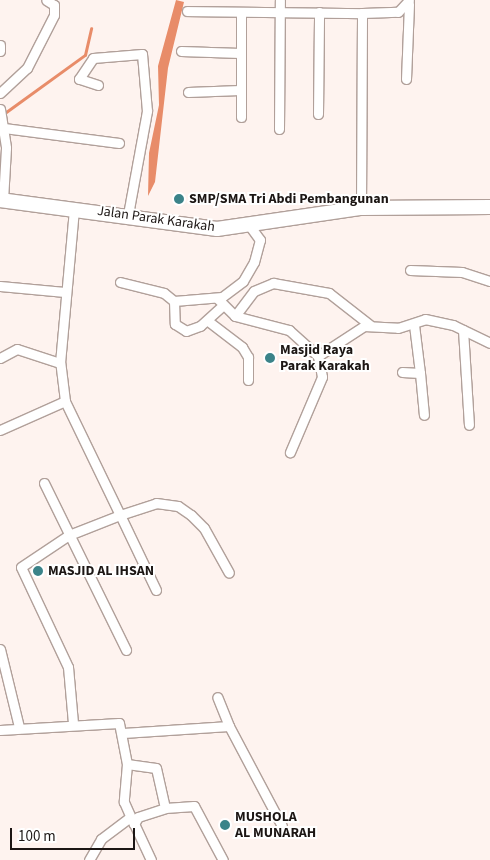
<!DOCTYPE html>
<html>
<head>
<meta charset="utf-8">
<style>
  body { margin:0 }
  #map { position:relative; width:490px; height:860px; overflow:hidden; background:#fef3ef; font-family:"Source Sans 3",sans-serif }
  div>[style] { position:absolute }
  .water>* { inset:0; background:#e88c69 }
  .stream>* { height:2.5px; margin:-1.25px; padding:0 1.25px; transform-origin:1.25px; border-radius:1.25px; background:#e88c69 }
  .roads { filter:drop-shadow(1px 0 #b1a09a) drop-shadow(-1px 0 #b1a09a) drop-shadow(0 1px #b1a09a) drop-shadow(0 -1px #b1a09a) }
  .street>* { height:9px; margin:-4.5px; padding:0 4.5px; transform-origin:4.5px; border-radius:4.5px; background:#fff }
  .secondary>* { height:14px; margin:-7px; padding:0 7px; transform-origin:7px; border-radius:7px; background:#fff }
  .dots>* { width:14px; height:14px; translate:-50% -50%; box-sizing:border-box; border:2px solid #fff; border-radius:50% }
  span { translate:-50% -50%; white-space:nowrap; text-align:center; line-height:1.15; -webkit-text-stroke:4px #fff; paint-order:stroke }
  .poi-label { font-size:14px; color:#1c1614; font-weight:700 }
  .left { translate:0 -50%; text-align:left }
  .street-label { font-size:14px; color:#1c1614 }
  .scale { position:absolute; left:10px; top:828px; width:125px; height:22px; box-sizing:border-box; border:2px solid #1c1614; border-top:0; padding-left:6px; font-size:15px; line-height:18px; white-space:nowrap; color:#1c1614; -webkit-text-stroke:4px #fff; paint-order:stroke }
</style>
</head>
<body>
<div id="map">
  <div class="water">
    <div style="clip-path:polygon(176px 0,184px 2px,168px 68px,155px 182px,148px 196px,149px 153px,159px 105px,158px 66px)"></div>
  </div>
  <div class="stream">
    <div style="left:2px;top:115px;width:102px;rotate:-35.9deg"></div>
    <div style="left:85px;top:55px;width:27px;rotate:-77deg"></div>
  </div>
  <div class="roads">
    <div class="street">
      <div style="left:187px;top:11px;width:175px;rotate:0.7deg"></div>
      <div style="left:241px;top:12px;width:105px;rotate:90deg"></div>
      <div style="left:0;top:45px;width:6px;rotate:90deg"></div>
      <div style="left:181px;top:51px;width:59px;rotate:1.9deg"></div>
      <div style="left:406px;top:79px;width:75px;rotate:-87.7deg"></div>
      <div style="left:98px;top:85px;width:20px;rotate:-162deg"></div>
      <div style="left:79px;top:79px;width:25px;rotate:-56deg"></div>
      <div style="left:93px;top:58px;width:49px;rotate:-4.7deg"></div>
      <div style="left:142px;top:54px;width:57px;rotate:85deg"></div>
      <div style="left:147px;top:111px;width:106px;rotate:100.4deg"></div>
      <div style="left:188px;top:92px;width:52px;rotate:-2.2deg"></div>
      <div style="left:0;top:93px;width:37px;rotate:-43deg"></div>
      <div style="left:27px;top:68px;width:59px;rotate:-63deg"></div>
      <div style="left:54px;top:15px;width:10px;rotate:-90deg"></div>
      <div style="left:54px;top:5px;width:9px;rotate:-148deg"></div>
      <div style="left:0;top:109px;width:39px;rotate:81deg"></div>
      <div style="left:6px;top:148px;width:52px;rotate:93.3deg"></div>
      <div style="left:318px;top:114px;width:102px;rotate:-89.4deg"></div>
      <div style="left:4px;top:128px;width:116px;rotate:7.4deg"></div>
      <div style="left:279px;top:129px;width:129px;rotate:-89.6deg"></div>
      <div style="left:361px;top:208px;width:195px;rotate:-89.7deg"></div>
      <div style="left:362px;top:13px;width:36px;rotate:-2deg"></div>
      <div style="left:398px;top:12px;width:16px;rotate:-47deg"></div>
      <div style="left:410px;top:270px;width:52px;rotate:2.2deg"></div>
      <div style="left:462px;top:272px;width:29px;rotate:18deg"></div>
      <div style="left:120px;top:282px;width:45px;rotate:14deg"></div>
      <div style="left:164px;top:293px;width:13px;rotate:39deg"></div>
      <div style="left:174px;top:301px;width:48px;rotate:-4.8deg"></div>
      <div style="left:222px;top:297px;width:26px;rotate:-37deg"></div>
      <div style="left:243px;top:281px;width:22px;rotate:-60deg"></div>
      <div style="left:254px;top:262px;width:23px;rotate:-75deg"></div>
      <div style="left:260px;top:240px;width:17px;rotate:-126deg"></div>
      <div style="left:0;top:286px;width:65px;rotate:5.3deg"></div>
      <div style="left:217px;top:298px;width:25px;rotate:45deg"></div>
      <div style="left:235px;top:316px;width:56px;rotate:14.5deg"></div>
      <div style="left:289px;top:330px;width:39px;rotate:42deg"></div>
      <div style="left:318px;top:356px;width:21px;rotate:79deg"></div>
      <div style="left:322px;top:377px;width:82px;rotate:113.1deg"></div>
      <div style="left:174px;top:301px;width:23px;rotate:88deg"></div>
      <div style="left:175px;top:324px;width:13px;rotate:32deg"></div>
      <div style="left:186px;top:331px;width:15px;rotate:-20deg"></div>
      <div style="left:200px;top:326px;width:30px;rotate:-42deg"></div>
      <div style="left:235px;top:316px;width:31px;rotate:-53deg"></div>
      <div style="left:254px;top:291px;width:21px;rotate:-23deg"></div>
      <div style="left:273px;top:283px;width:57px;rotate:10.1deg"></div>
      <div style="left:329px;top:293px;width:52px;rotate:38deg"></div>
      <div style="left:208px;top:321px;width:43px;rotate:37.4deg"></div>
      <div style="left:242px;top:347px;width:12px;rotate:59deg"></div>
      <div style="left:248px;top:357px;width:23px;rotate:90deg"></div>
      <div style="left:463px;top:330px;width:95px;rotate:86.4deg"></div>
      <div style="left:318px;top:356px;width:55px;rotate:-33.1deg"></div>
      <div style="left:364px;top:326px;width:34px;rotate:3deg"></div>
      <div style="left:398px;top:328px;width:28px;rotate:-18deg"></div>
      <div style="left:425px;top:319px;width:29px;rotate:12deg"></div>
      <div style="left:453px;top:325px;width:41px;rotate:25.9deg"></div>
      <div style="left:0;top:358px;width:19px;rotate:-28deg"></div>
      <div style="left:17px;top:349px;width:45px;rotate:18deg"></div>
      <div style="left:402px;top:372px;width:18px;rotate:3deg"></div>
      <div style="left:420px;top:373px;width:48px;rotate:-97.1deg"></div>
      <div style="left:420px;top:373px;width:42px;rotate:84.6deg"></div>
      <div style="left:0;top:430px;width:71px;rotate:-24deg"></div>
      <div style="left:44px;top:483px;width:186px;rotate:63.8deg"></div>
      <div style="left:156px;top:590px;width:83px;rotate:-115.6deg"></div>
      <div style="left:120px;top:515px;width:38px;rotate:-18deg"></div>
      <div style="left:156px;top:503px;width:22px;rotate:8deg"></div>
      <div style="left:178px;top:506px;width:16px;rotate:35deg"></div>
      <div style="left:191px;top:515px;width:18px;rotate:45deg"></div>
      <div style="left:204px;top:528px;width:51px;rotate:60.9deg"></div>
      <div style="left:0;top:649px;width:80px;rotate:76.3deg"></div>
      <div style="left:73px;top:723px;width:56px;rotate:-95.1deg"></div>
      <div style="left:68px;top:667px;width:110px;rotate:-115.2deg"></div>
      <div style="left:21px;top:567px;width:58px;rotate:-33.7deg"></div>
      <div style="left:69px;top:535px;width:55px;rotate:-21.4deg"></div>
      <div style="left:120px;top:515px;width:127px;rotate:-115.8deg"></div>
      <div style="left:65px;top:401px;width:38px;rotate:-97deg"></div>
      <div style="left:60px;top:363px;width:155px;rotate:-84.8deg"></div>
      <div style="left:229px;top:726px;width:113px;rotate:62.1deg"></div>
      <div style="left:0;top:730px;width:119px;rotate:-3.4deg"></div>
      <div style="left:119px;top:723px;width:42px;rotate:79deg"></div>
      <div style="left:127px;top:764px;width:29px;rotate:8deg"></div>
      <div style="left:156px;top:768px;width:41px;rotate:77.3deg"></div>
      <div style="left:165px;top:808px;width:29px;rotate:-4deg"></div>
      <div style="left:194px;top:806px;width:61px;rotate:61.8deg"></div>
      <div style="left:123px;top:733px;width:106px;rotate:-3.8deg"></div>
      <div style="left:229px;top:726px;width:31px;rotate:-112deg"></div>
      <div style="left:127px;top:764px;width:38px;rotate:95deg"></div>
      <div style="left:124px;top:802px;width:24px;rotate:66deg"></div>
      <div style="left:89px;top:860px;width:24px;rotate:-60deg"></div>
      <div style="left:101px;top:839px;width:36px;rotate:-37deg"></div>
      <div style="left:151px;top:860px;width:40px;rotate:-115deg"></div>
      <div style="left:134px;top:824px;width:8px;rotate:-60deg"></div>
      <div style="left:138px;top:817px;width:28px;rotate:-18deg"></div>
    </div>
    <div class="secondary">
      <div style="left:0;top:200px;width:219px;rotate:7.6deg"></div>
      <div style="left:217px;top:229px;width:146px;rotate:-8.3deg"></div>
      <div style="left:361px;top:208px;width:129px;rotate:-0.4deg"></div>
    </div>
  </div>
  <div class="dots">
    <div style="left:179px;top:199px;background:#3b8389"></div>
    <div style="left:270px;top:358px;background:#3b8389"></div>
    <div style="left:38px;top:571px;background:#3b8389"></div>
    <div style="left:225px;top:825px;background:#3b8389"></div>
  </div>
  <div class="poi-label">
    <span class="left" style="left:189px;top:199px">SMP/SMA Tri Abdi Pembangunan</span>
    <span class="left" style="left:280px;top:358px">Masjid Raya<br>Parak Karakah</span>
    <span class="left" style="left:48px;top:571px">MASJID AL IHSAN</span>
    <span class="left" style="left:235px;top:825px">MUSHOLA<br>AL MUNARAH</span>
  </div>
  <div class="street-label">
    <span style="left:156px;top:219px;rotate:8deg">Jalan Parak Karakah</span>
  </div>
  <div class="scale">100 m</div>
</div>
</body>
</html>
